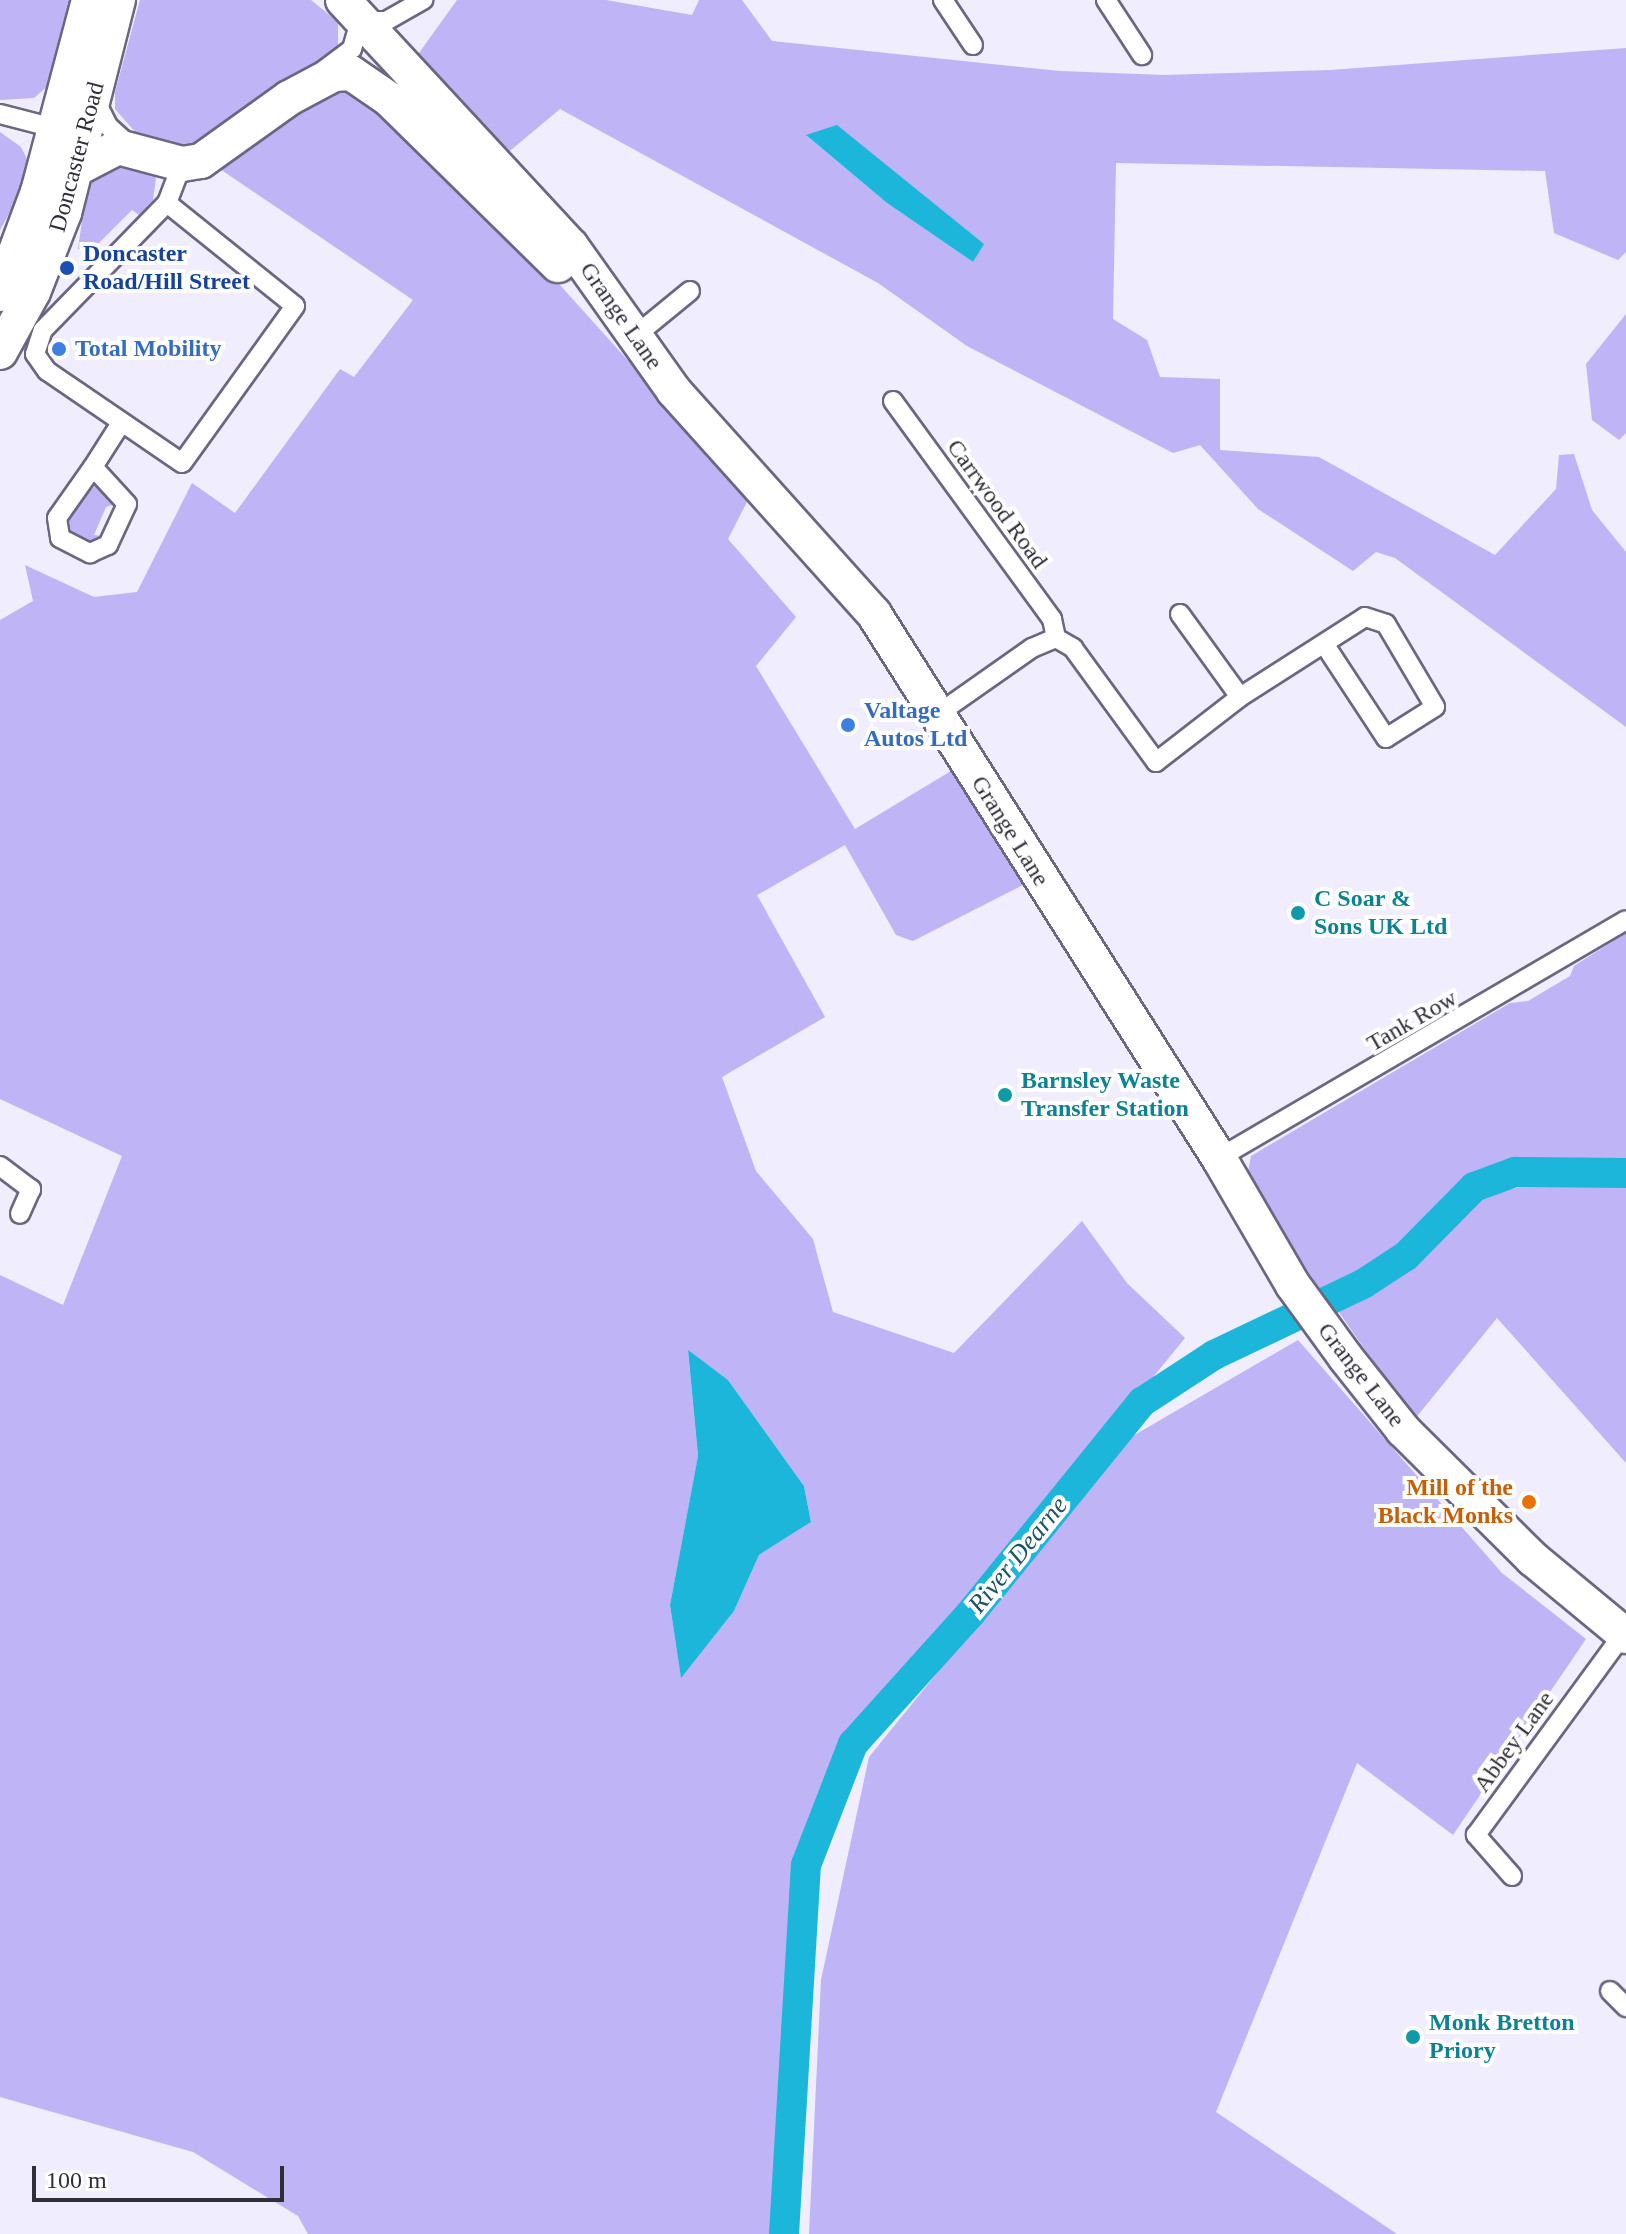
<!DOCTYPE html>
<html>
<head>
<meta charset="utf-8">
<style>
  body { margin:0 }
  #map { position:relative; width:1626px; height:2234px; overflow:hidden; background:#efedfe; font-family:"Times New Roman",serif }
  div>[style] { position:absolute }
  .green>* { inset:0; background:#bfb4f5 }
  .water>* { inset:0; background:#1bb6d9 }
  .river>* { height:30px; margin:-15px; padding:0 15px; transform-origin:15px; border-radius:15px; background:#1bb6d9 }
  .roads { filter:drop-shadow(2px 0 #6b6780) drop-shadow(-2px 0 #6b6780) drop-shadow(0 2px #6b6780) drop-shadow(0 -2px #6b6780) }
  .street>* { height:18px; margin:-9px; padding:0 9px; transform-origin:9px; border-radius:9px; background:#fff }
  .highway>* { height:34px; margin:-17px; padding:0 17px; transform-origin:17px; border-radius:17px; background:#fff }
  .dots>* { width:22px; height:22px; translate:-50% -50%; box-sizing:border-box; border:4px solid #fff; border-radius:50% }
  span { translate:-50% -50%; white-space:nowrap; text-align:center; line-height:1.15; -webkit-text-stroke:8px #fff; paint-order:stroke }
  .street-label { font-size:24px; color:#2f2e39 }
  .transit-label { font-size:24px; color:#164399; font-weight:700 }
  .left { translate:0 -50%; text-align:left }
  .shop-label { font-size:24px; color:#366cbe; font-weight:700 }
  .culture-label { font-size:24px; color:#0d838f; font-weight:700 }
  .food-label { font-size:24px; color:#c56008; font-weight:700 }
  .right { translate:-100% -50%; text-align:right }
  .water-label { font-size:26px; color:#1b5362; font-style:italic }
  .scale { position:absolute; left:32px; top:2166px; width:252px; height:36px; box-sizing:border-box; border:4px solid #2f2e39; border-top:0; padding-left:10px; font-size:24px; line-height:28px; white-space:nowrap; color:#2f2e39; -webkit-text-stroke:6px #fff; paint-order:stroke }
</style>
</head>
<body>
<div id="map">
  <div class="green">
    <div style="clip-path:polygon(0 0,71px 0,51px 83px,34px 98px,0 100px)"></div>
    <div style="clip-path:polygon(140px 0,311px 0,338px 22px,338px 51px,229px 119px,209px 140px,192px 146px,162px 142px,137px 134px,115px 109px,115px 92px)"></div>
    <div style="clip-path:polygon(evenodd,457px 0,606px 0,692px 15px,699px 0,742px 0,772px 41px,1060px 71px,1164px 75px,1330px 70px,1626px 48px,1626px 252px,1618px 260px,1554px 233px,1545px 171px,1116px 163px,1113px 319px,1147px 340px,1160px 377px,1220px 379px,1220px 450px,1319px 457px,1495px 555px,1556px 489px,1559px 455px,1574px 454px,1592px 510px,1626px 552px,1626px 727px,1395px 558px,1376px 552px,1353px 571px,1258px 509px,1200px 445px,1173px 453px,967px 346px,878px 283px,560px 109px,499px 160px,414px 60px,457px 0,837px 126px,983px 244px,973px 262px,887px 203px,807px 136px,837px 126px)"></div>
    <div style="clip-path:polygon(evenodd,345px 87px,377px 102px,514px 234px,750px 496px,728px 539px,796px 617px,756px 666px,855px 829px,951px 771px,1023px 885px,913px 941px,896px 935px,845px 845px,757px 895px,825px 1017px,722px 1077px,756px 1171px,813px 1239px,833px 1312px,954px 1353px,1082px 1221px,1127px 1283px,1185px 1338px,853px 1744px,797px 1865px,770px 2234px,308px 2234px,298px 2216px,193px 2152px,0 2097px,0 1275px,63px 1305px,122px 1156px,0 1099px,0 620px,33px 601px,25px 565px,94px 597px,137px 592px,192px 483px,235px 513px,340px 369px,354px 377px,413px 300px,220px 169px,307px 103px,345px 87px,688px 1351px,728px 1380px,804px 1486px,811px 1522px,759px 1555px,734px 1611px,681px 1677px,670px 1605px,698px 1457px,688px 1351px)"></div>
    <div style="clip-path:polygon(0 132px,21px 147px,29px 163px,25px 185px,0 230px)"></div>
    <div style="clip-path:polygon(118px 159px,149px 169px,156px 178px,153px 200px,139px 215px,132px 210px,90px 252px,78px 249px,87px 185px,93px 173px)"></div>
    <div style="clip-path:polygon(1626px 314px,1626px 433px,1619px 440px,1592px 420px,1586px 364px)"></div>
    <div style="clip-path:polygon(97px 484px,118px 503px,106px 507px,94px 535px,106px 536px,91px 546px,65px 531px,64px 516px)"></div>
    <div style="clip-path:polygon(1626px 933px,1626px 1165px,1513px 1166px,1467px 1182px,1355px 1282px,1322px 1292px,1246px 1182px,1251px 1156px,1510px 1003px,1528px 1001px,1570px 976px,1574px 966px)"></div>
    <div style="clip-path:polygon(1538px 1183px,1626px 1185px,1626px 1463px,1497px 1318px,1414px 1420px,1336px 1308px,1407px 1269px,1477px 1197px)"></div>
    <div style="clip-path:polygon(1298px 1340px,1502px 1573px,1586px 1639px,1453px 1835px,1357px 1763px,1216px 2112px,1397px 2234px,809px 2234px,821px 1980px,869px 1757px,1126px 1440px)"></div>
  </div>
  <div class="water">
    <div style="clip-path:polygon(837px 125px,984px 244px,973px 262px,887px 203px,806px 135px)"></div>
    <div style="clip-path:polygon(688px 1350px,728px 1380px,804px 1486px,811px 1522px,759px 1555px,734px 1611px,681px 1678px,670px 1605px,698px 1456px)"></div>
  </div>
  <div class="river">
    <div style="left:784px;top:2234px;width:370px;rotate:-86.6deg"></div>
    <div style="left:806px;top:1865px;width:130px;rotate:-68.8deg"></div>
    <div style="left:853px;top:1744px;width:176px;rotate:-48deg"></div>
    <div style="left:971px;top:1613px;width:272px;rotate:-51deg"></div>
    <div style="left:1142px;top:1402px;width:86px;rotate:-33.1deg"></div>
    <div style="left:1214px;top:1355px;width:165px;rotate:-25.5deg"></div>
    <div style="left:1363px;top:1284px;width:51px;rotate:-33.1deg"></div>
    <div style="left:1406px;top:1256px;width:97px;rotate:-45.4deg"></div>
    <div style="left:1474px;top:1187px;width:44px;rotate:-20.1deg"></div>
    <div style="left:1515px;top:1172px;width:111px;rotate:0.5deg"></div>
  </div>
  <div class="roads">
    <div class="street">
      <div style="left:943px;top:0;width:54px;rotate:56.3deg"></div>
      <div style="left:1106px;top:0;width:66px;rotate:56.8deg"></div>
      <div style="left:324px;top:70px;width:35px;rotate:-37deg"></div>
      <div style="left:352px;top:49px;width:29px;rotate:-74deg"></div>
      <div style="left:360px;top:21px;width:26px"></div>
      <div style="left:386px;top:21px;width:43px;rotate:-29.6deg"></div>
      <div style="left:95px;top:100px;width:29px;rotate:63deg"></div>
      <div style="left:108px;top:126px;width:28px;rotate:42deg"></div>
      <div style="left:0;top:114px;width:56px;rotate:14.5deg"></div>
      <div style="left:167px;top:203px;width:164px;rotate:38.8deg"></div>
      <div style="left:295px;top:306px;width:193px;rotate:125.7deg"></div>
      <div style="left:182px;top:463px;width:163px;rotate:-145.7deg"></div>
      <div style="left:47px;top:371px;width:21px;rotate:-125deg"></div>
      <div style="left:35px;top:354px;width:25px;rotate:-72deg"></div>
      <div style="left:43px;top:330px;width:177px;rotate:-45.7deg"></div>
      <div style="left:167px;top:203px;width:42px;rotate:-69deg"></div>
      <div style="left:635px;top:336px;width:71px;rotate:-39.3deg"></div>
      <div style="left:893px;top:401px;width:270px;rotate:53.9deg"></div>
      <div style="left:1052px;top:619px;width:19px;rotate:78deg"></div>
      <div style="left:93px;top:467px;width:62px;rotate:125.2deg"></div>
      <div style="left:57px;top:518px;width:20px;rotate:81deg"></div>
      <div style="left:60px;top:538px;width:34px;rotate:27deg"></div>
      <div style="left:90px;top:553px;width:20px;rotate:-24deg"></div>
      <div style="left:108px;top:545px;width:45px;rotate:-65.1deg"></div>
      <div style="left:127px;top:504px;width:50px;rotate:-132.6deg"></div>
      <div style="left:93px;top:467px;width:52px;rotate:-57.5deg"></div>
      <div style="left:1180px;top:614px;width:102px;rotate:54.1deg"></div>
      <div style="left:938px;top:714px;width:115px;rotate:-35.1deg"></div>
      <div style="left:1032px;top:648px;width:26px;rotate:-23deg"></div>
      <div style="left:1056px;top:638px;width:20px;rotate:30deg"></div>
      <div style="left:1073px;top:648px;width:141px;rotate:53.9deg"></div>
      <div style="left:1156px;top:762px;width:106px;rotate:-37.7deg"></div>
      <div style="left:1240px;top:697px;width:148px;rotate:-32.6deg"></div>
      <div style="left:1365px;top:617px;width:22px;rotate:18deg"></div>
      <div style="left:1386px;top:624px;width:96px;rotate:59.4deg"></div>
      <div style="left:1435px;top:707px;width:58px;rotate:147.7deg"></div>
      <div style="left:1386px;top:738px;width:111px;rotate:-123.3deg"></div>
      <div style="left:1219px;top:1158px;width:471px;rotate:-30.3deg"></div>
      <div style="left:0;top:1166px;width:39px;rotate:37deg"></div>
      <div style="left:31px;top:1189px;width:27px;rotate:114deg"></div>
      <div style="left:1512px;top:1876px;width:55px;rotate:-131.3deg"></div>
      <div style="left:1476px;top:1835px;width:249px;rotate:-53.8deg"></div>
      <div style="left:1610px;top:1991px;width:23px;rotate:45deg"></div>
    </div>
    <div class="highway">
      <div style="left:343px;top:0;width:335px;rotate:47.2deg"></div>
      <div style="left:571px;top:246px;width:178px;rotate:54.6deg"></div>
      <div style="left:674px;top:391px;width:300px;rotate:48.1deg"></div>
      <div style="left:874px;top:614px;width:644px;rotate:57.62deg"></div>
      <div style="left:1219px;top:1158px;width:147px;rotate:59.8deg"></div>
      <div style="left:1293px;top:1285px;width:90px;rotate:54deg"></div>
      <div style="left:1346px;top:1358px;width:92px;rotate:51.6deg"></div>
      <div style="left:1403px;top:1430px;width:183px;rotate:44.8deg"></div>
      <div style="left:1533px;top:1559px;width:121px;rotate:39.6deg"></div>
      <div style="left:74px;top:170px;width:50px;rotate:-27.6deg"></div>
      <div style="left:118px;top:147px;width:66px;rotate:14.9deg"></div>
      <div style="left:182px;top:164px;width:19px;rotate:-9deg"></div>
      <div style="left:201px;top:161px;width:108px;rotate:-35.6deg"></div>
      <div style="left:289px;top:98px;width:51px;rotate:-28.1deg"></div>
      <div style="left:334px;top:74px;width:17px;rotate:-3deg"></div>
      <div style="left:351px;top:73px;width:46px;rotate:34.4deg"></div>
      <div style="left:389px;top:99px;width:237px;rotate:44.5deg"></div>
      <div style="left:0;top:294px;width:109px;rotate:-69.6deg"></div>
      <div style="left:38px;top:192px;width:199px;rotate:-75.1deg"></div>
      <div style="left:0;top:352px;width:68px;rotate:-61.2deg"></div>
      <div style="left:33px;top:292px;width:85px;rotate:-68.6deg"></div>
      <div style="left:64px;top:213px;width:220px;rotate:-75.8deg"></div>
    </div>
  </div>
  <div class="dots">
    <div style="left:67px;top:268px;background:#1a4fb4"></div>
    <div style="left:59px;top:349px;background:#3f7fe0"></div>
    <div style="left:848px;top:725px;background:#3f7fe0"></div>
    <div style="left:1298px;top:913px;background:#0f9aa8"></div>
    <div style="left:1005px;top:1095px;background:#0f9aa8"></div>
    <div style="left:1529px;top:1502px;background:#e8710a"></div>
    <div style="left:1413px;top:2037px;background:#0f9aa8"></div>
  </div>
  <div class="street-label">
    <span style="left:77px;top:157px;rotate:-75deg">Doncaster Road</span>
    <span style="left:621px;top:316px;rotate:55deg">Grange Lane</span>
    <span style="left:997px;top:504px;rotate:54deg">Carrwood Road</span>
    <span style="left:1010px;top:831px;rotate:58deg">Grange Lane</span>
    <span style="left:1412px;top:1021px;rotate:-30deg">Tank Row</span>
    <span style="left:1361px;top:1375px;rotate:52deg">Grange Lane</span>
    <span style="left:1514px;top:1742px;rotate:-54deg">Abbey Lane</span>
  </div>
  <div class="transit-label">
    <span class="left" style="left:83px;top:268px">Doncaster<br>Road/Hill Street</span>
  </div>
  <div class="shop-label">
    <span class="left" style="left:75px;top:349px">Total Mobility</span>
    <span class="left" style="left:864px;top:725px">Valtage<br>Autos Ltd</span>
  </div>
  <div class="culture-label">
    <span class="left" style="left:1314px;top:913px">C Soar &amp;<br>Sons UK Ltd</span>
    <span class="left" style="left:1021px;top:1095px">Barnsley Waste<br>Transfer Station</span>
    <span class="left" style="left:1429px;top:2037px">Monk Bretton<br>Priory</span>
  </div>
  <div class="food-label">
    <span class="right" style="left:1513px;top:1502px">Mill of the<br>Black Monks</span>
  </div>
  <div class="water-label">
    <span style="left:1018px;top:1555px;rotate:-51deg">River Dearne</span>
  </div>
  <div class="scale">100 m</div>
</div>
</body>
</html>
